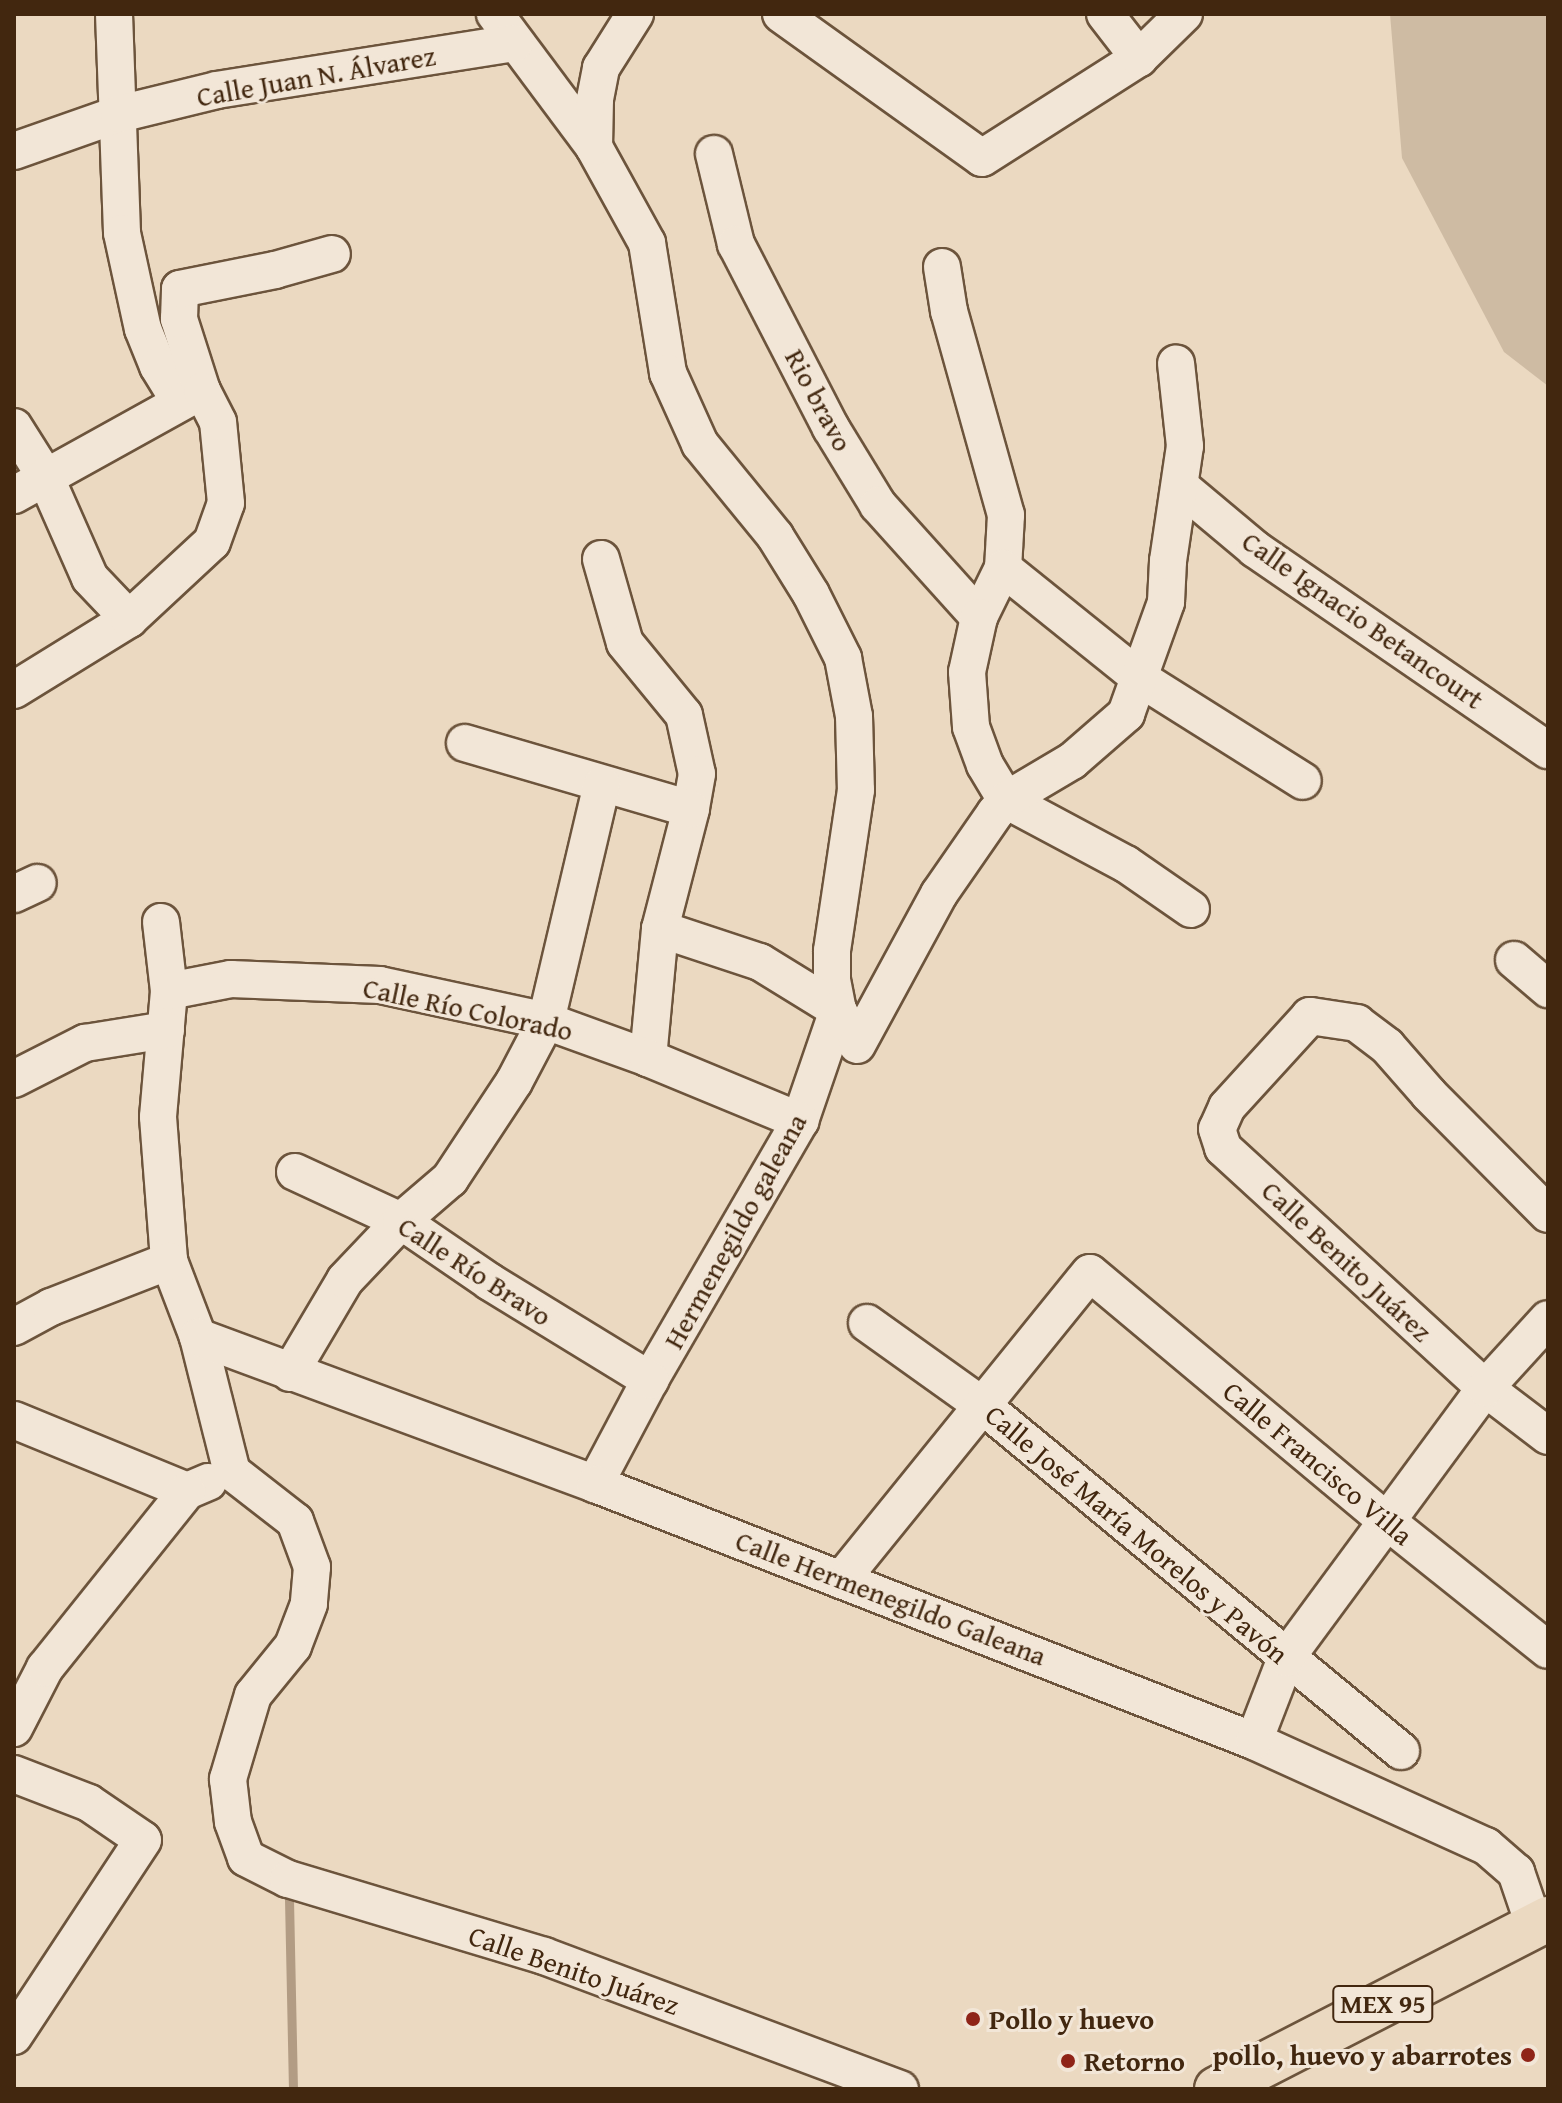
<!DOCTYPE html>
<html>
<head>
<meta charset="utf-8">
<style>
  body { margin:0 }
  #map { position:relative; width:1562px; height:2103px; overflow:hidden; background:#ebd9c1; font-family:"Gentium Book Plus",serif }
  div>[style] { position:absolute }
  .green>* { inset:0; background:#cebba3 }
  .stream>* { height:9px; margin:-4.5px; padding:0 4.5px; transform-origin:4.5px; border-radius:4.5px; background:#b29c84 }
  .roads { filter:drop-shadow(2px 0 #6c543c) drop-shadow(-2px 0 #6c543c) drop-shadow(0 2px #6c543c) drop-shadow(0 -2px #6c543c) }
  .minor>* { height:36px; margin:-18px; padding:0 18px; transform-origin:18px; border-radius:18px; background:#f2e6d7 }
  .highway>* { height:44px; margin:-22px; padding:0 22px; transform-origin:22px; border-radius:22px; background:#ebd9c1 }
  .dots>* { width:22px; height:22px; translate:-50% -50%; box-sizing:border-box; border:4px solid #f2e6d7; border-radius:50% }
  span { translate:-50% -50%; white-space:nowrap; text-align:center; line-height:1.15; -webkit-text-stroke:6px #f2e6d7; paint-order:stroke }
  .shield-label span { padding:2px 6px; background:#f2e6d7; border:2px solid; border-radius:6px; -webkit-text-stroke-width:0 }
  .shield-label { font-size:26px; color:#42270f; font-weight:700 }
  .street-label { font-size:28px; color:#42270f }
  .poi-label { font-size:28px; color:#42270f; font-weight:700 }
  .left { translate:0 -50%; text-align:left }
  .right { translate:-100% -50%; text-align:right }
  .frame { position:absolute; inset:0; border:16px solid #42270f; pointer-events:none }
</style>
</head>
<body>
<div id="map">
  <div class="green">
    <div style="clip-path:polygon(1390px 14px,1548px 14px,1548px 386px,1504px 352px,1402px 158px)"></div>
  </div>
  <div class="stream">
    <div style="left:289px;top:1899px;width:190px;rotate:88.8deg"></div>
  </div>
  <div class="roads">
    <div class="minor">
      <div style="left:114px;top:14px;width:219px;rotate:87.9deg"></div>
      <div style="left:122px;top:233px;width:98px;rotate:77.7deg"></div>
      <div style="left:143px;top:329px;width:40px;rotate:68deg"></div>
      <div style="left:158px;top:366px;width:42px;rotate:58.6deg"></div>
      <div style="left:495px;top:14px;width:166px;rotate:53.3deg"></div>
      <div style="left:594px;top:147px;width:110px;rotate:61.1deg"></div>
      <div style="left:647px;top:243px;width:132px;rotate:80.8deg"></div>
      <div style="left:668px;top:373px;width:78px;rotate:65.7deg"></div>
      <div style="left:700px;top:444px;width:119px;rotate:50.8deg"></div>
      <div style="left:775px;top:536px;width:68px;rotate:58.2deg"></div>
      <div style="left:811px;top:594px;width:72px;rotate:63.4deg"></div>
      <div style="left:843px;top:658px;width:59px;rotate:79.3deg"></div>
      <div style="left:854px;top:716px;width:74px;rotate:88.5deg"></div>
      <div style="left:856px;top:790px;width:163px;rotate:98.5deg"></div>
      <div style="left:832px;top:951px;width:29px;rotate:90deg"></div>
      <div style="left:832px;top:980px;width:31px;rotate:79deg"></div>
      <div style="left:838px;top:1010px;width:117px;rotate:108.9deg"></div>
      <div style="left:800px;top:1121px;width:299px;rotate:120.1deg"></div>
      <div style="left:650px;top:1380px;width:118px;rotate:117.9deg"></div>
      <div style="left:781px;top:14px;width:247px;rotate:35.6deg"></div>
      <div style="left:982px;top:158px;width:186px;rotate:-32.5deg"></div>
      <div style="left:1139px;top:58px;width:63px;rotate:-44.4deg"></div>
      <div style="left:1105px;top:14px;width:56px;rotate:52.3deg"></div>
      <div style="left:594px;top:147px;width:48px;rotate:-88.8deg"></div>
      <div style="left:595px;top:99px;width:32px;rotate:-79deg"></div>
      <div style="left:601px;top:68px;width:64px;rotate:-57.8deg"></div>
      <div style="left:14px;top:151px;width:111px;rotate:-19.4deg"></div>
      <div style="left:119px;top:114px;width:101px;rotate:-13.8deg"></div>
      <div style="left:217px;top:90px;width:301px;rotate:-9deg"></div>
      <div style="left:714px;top:154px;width:93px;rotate:76.3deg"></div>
      <div style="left:736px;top:244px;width:207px;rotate:62.7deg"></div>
      <div style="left:831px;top:428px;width:90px;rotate:58.6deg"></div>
      <div style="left:878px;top:505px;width:151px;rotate:48deg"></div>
      <div style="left:942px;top:267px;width:45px;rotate:81deg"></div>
      <div style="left:949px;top:311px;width:212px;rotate:74.4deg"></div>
      <div style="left:1006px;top:515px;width:53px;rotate:93.2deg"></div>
      <div style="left:1003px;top:568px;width:55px;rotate:116.1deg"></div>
      <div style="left:979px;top:617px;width:56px;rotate:102.3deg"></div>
      <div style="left:967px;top:672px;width:55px;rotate:85.8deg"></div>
      <div style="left:971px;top:727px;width:40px;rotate:69.8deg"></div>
      <div style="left:985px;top:765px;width:41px;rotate:59deg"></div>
      <div style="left:1006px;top:800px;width:136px;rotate:28.1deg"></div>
      <div style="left:1126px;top:864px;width:79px;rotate:34.7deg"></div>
      <div style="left:14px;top:427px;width:58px;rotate:57.7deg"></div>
      <div style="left:45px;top:476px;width:111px;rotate:66.2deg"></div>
      <div style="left:90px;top:578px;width:57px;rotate:46.4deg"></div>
      <div style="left:1180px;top:486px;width:98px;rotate:40deg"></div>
      <div style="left:1255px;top:549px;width:355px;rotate:34.5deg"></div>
      <div style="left:14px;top:495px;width:215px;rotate:-29deg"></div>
      <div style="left:202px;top:391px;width:76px;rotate:-107.7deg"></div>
      <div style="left:179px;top:319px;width:30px;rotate:-88deg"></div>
      <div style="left:180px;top:289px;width:97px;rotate:-11.3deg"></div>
      <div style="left:275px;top:270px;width:59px;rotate:-15.7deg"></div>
      <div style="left:601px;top:559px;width:87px;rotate:74.1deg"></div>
      <div style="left:625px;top:643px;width:93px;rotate:50.7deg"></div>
      <div style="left:684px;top:715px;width:60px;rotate:77.6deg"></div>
      <div style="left:697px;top:774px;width:36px;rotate:100deg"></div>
      <div style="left:691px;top:809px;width:124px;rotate:104.5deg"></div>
      <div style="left:660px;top:929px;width:130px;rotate:95.3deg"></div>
      <div style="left:1003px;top:568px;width:177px;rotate:38.8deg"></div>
      <div style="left:1141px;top:679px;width:191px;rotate:32.2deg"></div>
      <div style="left:14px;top:690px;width:135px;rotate:-31.7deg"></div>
      <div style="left:129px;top:619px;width:113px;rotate:-42.9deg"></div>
      <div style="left:212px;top:542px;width:41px;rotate:-70.3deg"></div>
      <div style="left:226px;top:503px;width:81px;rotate:-95.6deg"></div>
      <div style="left:218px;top:422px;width:35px;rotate:-117deg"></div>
      <div style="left:465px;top:743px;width:235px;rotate:16.3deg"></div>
      <div style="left:14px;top:894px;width:26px;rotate:-25deg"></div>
      <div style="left:161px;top:922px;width:69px;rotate:83.4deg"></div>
      <div style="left:169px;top:991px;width:126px;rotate:95deg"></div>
      <div style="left:158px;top:1117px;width:144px;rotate:85.6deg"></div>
      <div style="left:169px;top:1261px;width:81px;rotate:69.1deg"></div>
      <div style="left:198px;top:1337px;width:139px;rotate:75.9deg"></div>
      <div style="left:660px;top:929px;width:105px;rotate:18.3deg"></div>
      <div style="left:760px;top:962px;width:92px;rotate:31.6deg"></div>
      <div style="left:838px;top:1010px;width:15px;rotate:62deg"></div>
      <div style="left:1514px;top:960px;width:45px;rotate:40.5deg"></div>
      <div style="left:169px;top:991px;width:63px;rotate:-11deg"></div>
      <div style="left:231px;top:979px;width:149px;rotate:2.3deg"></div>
      <div style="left:380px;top:985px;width:170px;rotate:12.2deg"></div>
      <div style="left:546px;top:1021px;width:109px;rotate:19.9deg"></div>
      <div style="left:648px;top:1058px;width:165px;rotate:22.5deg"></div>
      <div style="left:857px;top:1045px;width:172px;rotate:-61.5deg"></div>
      <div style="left:939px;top:894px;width:98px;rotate:-55.3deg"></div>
      <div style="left:995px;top:813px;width:17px;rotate:-50deg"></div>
      <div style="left:1006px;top:800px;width:77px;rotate:-30.6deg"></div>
      <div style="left:1072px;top:761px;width:72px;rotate:-41deg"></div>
      <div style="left:1126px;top:714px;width:119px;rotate:-70.3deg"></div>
      <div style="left:1166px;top:602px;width:41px;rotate:-87.2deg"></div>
      <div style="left:1168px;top:561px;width:116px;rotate:-81.6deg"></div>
      <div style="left:1185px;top:446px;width:83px;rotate:-96.2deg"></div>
      <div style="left:14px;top:1079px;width:80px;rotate:-26.9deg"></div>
      <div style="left:85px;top:1043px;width:82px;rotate:-9.1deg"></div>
      <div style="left:295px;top:1172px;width:117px;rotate:24.8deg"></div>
      <div style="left:401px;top:1221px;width:108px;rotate:34.4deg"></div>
      <div style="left:490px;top:1282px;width:188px;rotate:31.5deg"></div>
      <div style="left:1548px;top:1214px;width:169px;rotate:-134.8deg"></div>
      <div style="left:1429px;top:1094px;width:64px;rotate:-131.2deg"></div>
      <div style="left:1387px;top:1046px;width:38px;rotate:-143deg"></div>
      <div style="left:1357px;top:1023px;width:48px;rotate:-171.5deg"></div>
      <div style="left:1310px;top:1016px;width:123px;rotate:132.4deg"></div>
      <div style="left:1227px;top:1107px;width:24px;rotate:114deg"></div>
      <div style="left:1217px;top:1129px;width:20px;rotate:72deg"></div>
      <div style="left:1223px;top:1148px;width:355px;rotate:42.5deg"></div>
      <div style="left:1485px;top:1388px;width:79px;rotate:37.3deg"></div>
      <div style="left:867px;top:1323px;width:143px;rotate:35.6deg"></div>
      <div style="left:983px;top:1406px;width:542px;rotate:39.53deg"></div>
      <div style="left:14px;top:1327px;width:42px;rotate:-28.4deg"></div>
      <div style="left:51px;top:1307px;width:127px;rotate:-21.3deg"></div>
      <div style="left:198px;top:1337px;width:423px;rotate:20.3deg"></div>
      <div style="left:595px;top:1484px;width:707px;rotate:21.31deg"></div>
      <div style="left:1254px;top:1741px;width:255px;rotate:24.4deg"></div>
      <div style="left:1486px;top:1846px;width:40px;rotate:41deg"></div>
      <div style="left:1516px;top:1872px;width:56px;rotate:71.2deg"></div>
      <div style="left:290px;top:1373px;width:108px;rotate:-59.4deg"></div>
      <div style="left:345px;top:1280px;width:81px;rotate:-46.5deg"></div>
      <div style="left:401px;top:1221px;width:65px;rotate:-40.6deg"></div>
      <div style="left:450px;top:1179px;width:116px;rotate:-56.6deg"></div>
      <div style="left:514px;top:1082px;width:69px;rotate:-62.3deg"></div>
      <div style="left:546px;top:1021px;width:243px;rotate:-76.7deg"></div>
      <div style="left:14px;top:1420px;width:187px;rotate:22.3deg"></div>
      <div style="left:187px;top:1491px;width:23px;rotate:-23deg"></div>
      <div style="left:232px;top:1472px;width:80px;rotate:37.9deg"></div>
      <div style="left:295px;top:1521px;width:49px;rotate:69.7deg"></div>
      <div style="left:312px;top:1567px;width:37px;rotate:95deg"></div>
      <div style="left:309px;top:1604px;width:45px;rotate:110.9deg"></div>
      <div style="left:293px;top:1646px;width:63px;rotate:129.2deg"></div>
      <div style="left:253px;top:1695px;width:88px;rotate:106.6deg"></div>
      <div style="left:228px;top:1779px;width:43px;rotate:83.4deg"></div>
      <div style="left:233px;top:1822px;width:38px;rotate:70deg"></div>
      <div style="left:246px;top:1858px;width:47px;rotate:26.6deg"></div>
      <div style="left:288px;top:1879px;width:267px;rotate:16.7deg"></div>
      <div style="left:544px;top:1956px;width:380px;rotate:20.5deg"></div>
      <div style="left:841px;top:1580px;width:395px;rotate:-51deg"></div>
      <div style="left:1090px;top:1273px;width:390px;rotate:39.9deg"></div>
      <div style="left:1389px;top:1523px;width:203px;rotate:38.6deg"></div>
      <div style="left:14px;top:1728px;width:68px;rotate:-62.7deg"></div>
      <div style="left:45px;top:1668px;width:227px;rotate:-51.3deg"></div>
      <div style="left:1254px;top:1741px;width:89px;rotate:-68.9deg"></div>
      <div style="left:1286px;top:1658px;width:335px;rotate:-53.6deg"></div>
      <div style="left:1485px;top:1388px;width:93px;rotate:-47.6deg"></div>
      <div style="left:14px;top:1774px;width:80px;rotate:21.1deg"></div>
      <div style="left:89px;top:1803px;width:65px;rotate:34.4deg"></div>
      <div style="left:143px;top:1840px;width:235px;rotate:123.4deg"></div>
    </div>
    <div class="highway">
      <div style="left:1217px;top:2089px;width:372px;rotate:-27.2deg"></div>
    </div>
  </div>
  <div class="dots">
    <div style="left:973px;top:2019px;background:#8f2418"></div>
    <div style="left:1528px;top:2055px;background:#8f2418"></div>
    <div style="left:1068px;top:2061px;background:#8f2418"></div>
  </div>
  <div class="shield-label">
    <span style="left:1383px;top:2004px">MEX 95</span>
  </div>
  <div class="street-label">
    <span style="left:316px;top:76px;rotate:-10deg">Calle Juan N. Álvarez</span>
    <span style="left:819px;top:400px;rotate:62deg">Rio bravo</span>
    <span style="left:1363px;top:620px;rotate:35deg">Calle Ignacio Betancourt</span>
    <span style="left:468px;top:1009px;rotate:12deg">Calle Río Colorado</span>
    <span style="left:735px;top:1231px;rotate:-61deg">Hermenegildo galeana</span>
    <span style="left:1347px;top:1261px;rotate:43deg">Calle Benito Juárez</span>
    <span style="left:475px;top:1271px;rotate:33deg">Calle Río Bravo</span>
    <span style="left:1318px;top:1463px;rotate:40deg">Calle Francisco Villa</span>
    <span style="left:1137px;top:1534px;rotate:40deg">Calle José María Morelos y Pavón</span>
    <span style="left:891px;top:1598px;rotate:21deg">Calle Hermenegildo Galeana</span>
    <span style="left:574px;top:1970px;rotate:19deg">Calle Benito Juárez</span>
  </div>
  <div class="poi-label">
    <span class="left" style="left:989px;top:2019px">Pollo y huevo</span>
    <span class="right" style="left:1512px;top:2055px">pollo, huevo y abarrotes</span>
    <span class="left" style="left:1084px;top:2061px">Retorno</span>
  </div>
  <div class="frame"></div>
</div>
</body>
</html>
